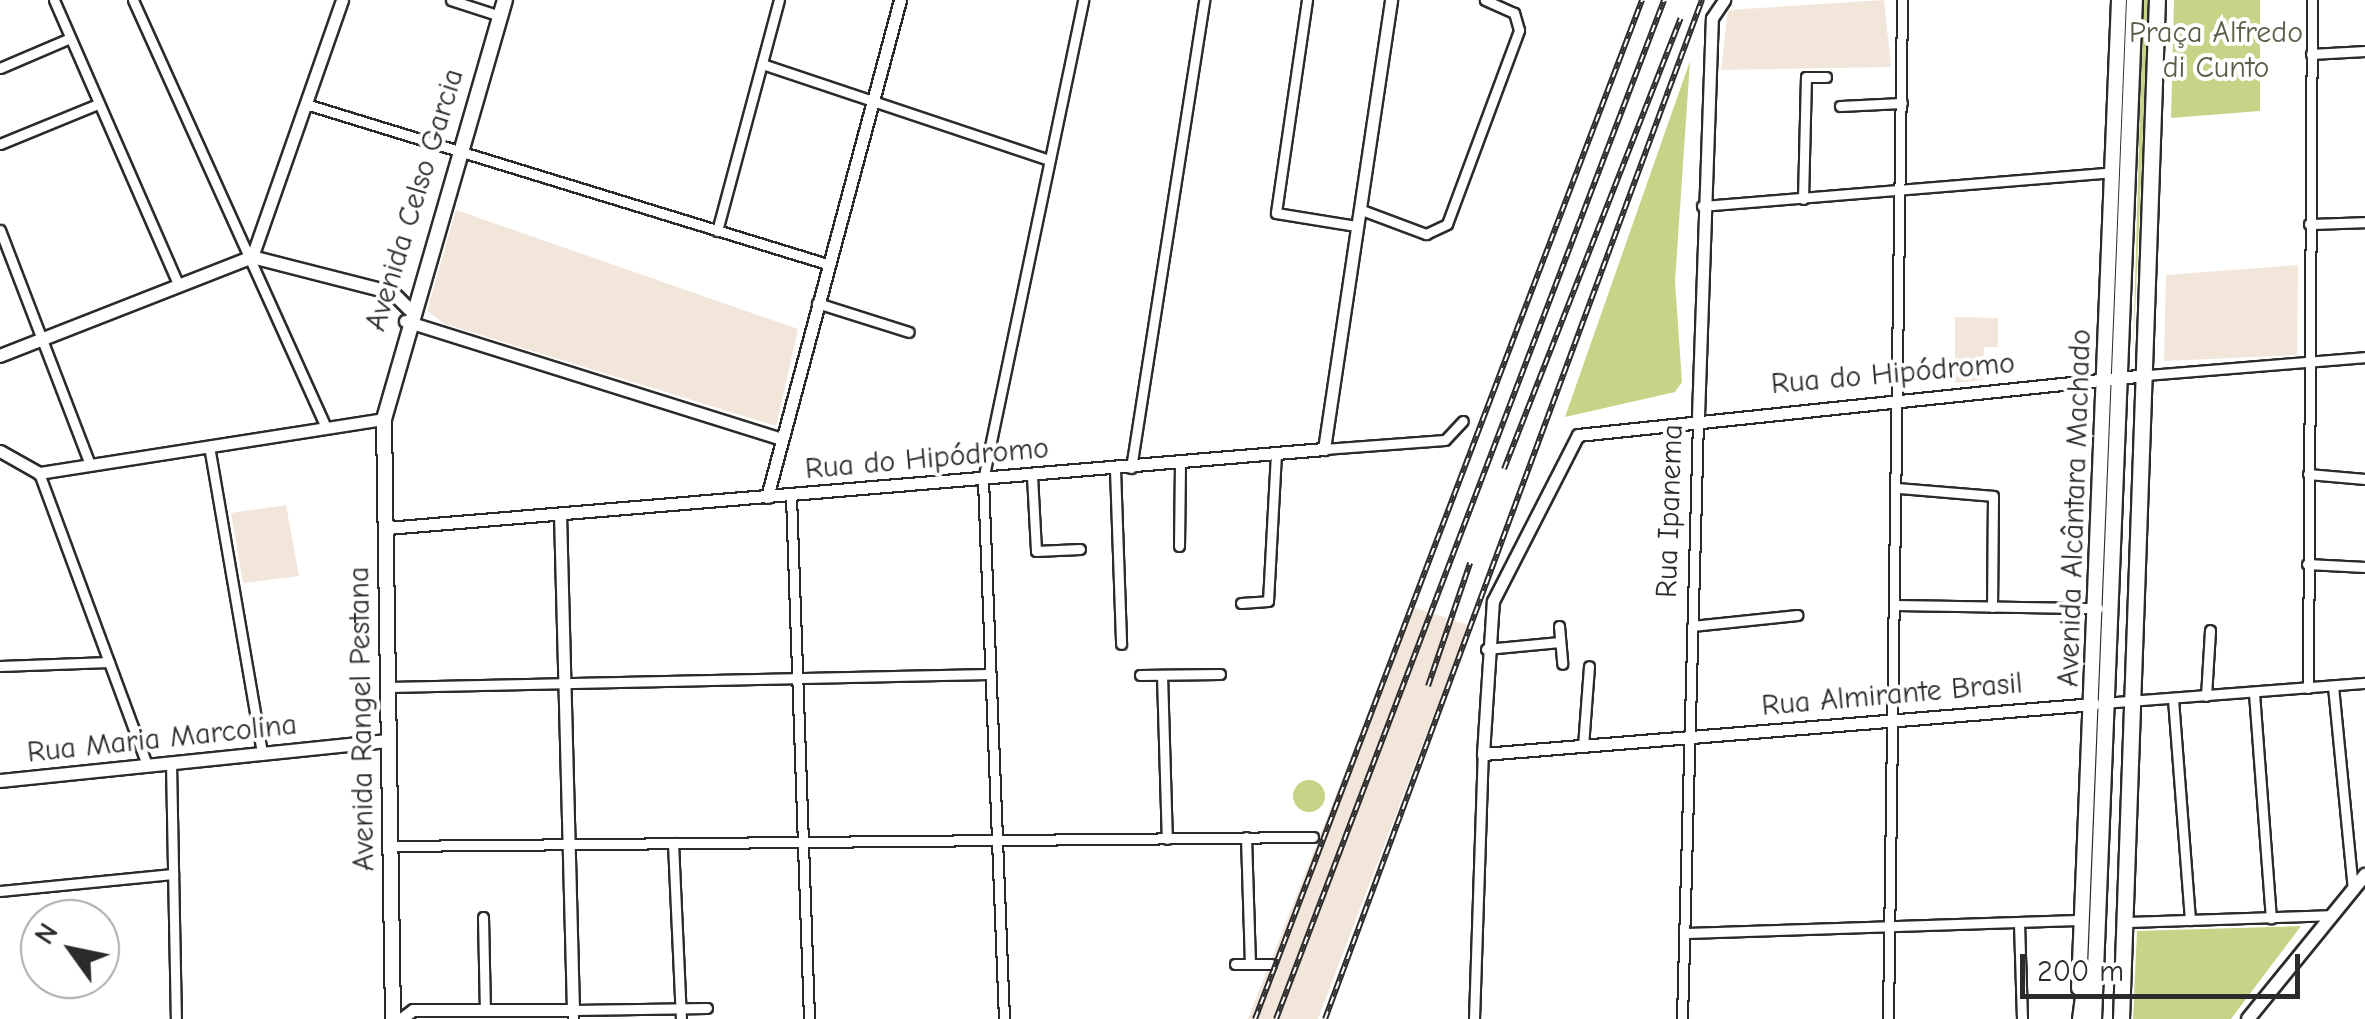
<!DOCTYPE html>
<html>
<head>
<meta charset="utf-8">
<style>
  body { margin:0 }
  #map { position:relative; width:2365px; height:1019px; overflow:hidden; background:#fff; font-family:"Comic Neue",sans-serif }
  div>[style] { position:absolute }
  .built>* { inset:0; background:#f2e6db }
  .green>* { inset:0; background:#c7d487 }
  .round { border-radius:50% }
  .roads { filter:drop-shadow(2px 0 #2b2b2b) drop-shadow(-2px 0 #2b2b2b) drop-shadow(0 2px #2b2b2b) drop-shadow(0 -2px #2b2b2b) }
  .minor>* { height:9px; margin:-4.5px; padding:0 4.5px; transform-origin:4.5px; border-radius:4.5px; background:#fff }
  .tertiary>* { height:11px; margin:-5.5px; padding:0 5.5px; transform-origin:5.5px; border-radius:5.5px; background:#fff }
  .secondary>* { height:12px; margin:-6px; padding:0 6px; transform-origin:6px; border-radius:6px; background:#fff }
  .primary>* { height:14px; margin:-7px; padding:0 7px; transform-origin:7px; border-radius:7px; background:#fff }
  .trunk>* { height:15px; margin:-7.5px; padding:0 7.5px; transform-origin:7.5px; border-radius:7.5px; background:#fff }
  .rail>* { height:6px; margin-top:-3px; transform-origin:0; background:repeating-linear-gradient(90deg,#fff 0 8px,#2b2b2b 0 16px); box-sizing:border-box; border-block:2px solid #2b2b2b }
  span { translate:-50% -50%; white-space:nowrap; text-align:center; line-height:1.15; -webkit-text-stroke:8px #fff; paint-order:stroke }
  .park-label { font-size:30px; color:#5a5e47 }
  .street-label { font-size:30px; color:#2b2b2b }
  .north { position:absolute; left:20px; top:899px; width:100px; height:100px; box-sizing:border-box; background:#fff; border:2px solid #aaa; border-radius:50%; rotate:303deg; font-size:28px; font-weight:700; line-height:40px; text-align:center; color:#2b2b2b }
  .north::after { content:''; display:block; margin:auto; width:35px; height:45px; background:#2b2b2b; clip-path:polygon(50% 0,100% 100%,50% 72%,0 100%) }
  .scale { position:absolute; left:2020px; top:954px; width:280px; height:45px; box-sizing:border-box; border:5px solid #2b2b2b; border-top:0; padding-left:12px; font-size:30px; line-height:35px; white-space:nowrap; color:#2b2b2b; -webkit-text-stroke:8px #fff; paint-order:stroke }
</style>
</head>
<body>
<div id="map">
  <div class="built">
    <div style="clip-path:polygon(1884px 0,1891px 67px,1721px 70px,1728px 10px)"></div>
    <div style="clip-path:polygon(456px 210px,798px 329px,776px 426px,445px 324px,427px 311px)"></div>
    <div style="clip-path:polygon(2298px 265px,2297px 355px,2164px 361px,2166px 275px)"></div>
    <div style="clip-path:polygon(1955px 317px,1998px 318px,1998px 347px,1984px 347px,1983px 380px,1955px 383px)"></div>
    <div style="clip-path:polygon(286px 505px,299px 576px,243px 583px,231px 513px)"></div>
    <div style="clip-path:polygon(1410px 606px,1468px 625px,1318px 1019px,1248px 1019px)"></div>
  </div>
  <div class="green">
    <div style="clip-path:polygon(2143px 0,2149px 0,2133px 358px)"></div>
    <div style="clip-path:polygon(2174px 0,2260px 0,2260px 111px,2171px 118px)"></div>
    <div style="clip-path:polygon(1690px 61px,1675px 282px,1682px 382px,1675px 392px,1565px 417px)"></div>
    <div class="round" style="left:1293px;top:780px;width:32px;height:32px"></div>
    <div style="clip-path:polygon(2301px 926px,2231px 1019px,2133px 1019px,2137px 931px)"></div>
  </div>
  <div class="roads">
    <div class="minor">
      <div style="left:54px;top:0;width:312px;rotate:66.4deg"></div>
      <div style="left:133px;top:0;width:466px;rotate:65.7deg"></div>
      <div style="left:451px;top:0;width:52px;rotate:18.1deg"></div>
      <div style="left:1307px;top:0;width:215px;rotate:98.3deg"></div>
      <div style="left:1276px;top:213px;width:81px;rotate:9.2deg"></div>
      <div style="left:2311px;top:54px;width:54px;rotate:-3.2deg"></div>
      <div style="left:762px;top:64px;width:303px;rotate:18.5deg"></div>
      <div style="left:0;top:68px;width:76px;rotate:-23.2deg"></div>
      <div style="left:309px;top:105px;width:542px;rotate:17.06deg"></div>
      <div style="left:1840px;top:106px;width:62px;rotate:-2.8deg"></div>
      <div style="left:0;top:144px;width:106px;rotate:-22.2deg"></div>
      <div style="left:1803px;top:199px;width:122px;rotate:-88.6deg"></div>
      <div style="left:1806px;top:77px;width:20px"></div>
      <div style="left:1702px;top:206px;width:412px;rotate:-4.7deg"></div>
      <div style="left:1359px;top:209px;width:72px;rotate:20.5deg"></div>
      <div style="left:1426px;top:234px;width:23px;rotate:-25deg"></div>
      <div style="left:1447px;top:224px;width:207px;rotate:-69.6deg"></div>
      <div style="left:1519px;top:30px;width:18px;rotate:-106deg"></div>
      <div style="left:1514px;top:13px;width:32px;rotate:-156deg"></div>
      <div style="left:2309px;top:224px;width:56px;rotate:-2deg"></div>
      <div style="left:0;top:230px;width:251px;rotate:69deg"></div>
      <div style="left:717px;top:231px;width:239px;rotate:-75deg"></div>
      <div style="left:817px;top:303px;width:96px;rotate:17.5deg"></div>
      <div style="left:2147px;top:375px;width:219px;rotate:-4.7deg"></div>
      <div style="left:209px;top:446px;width:313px;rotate:80.2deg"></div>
      <div style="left:1324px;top:449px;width:121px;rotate:-4.3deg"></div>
      <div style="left:1445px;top:440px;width:26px;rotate:-47deg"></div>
      <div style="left:1131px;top:468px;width:474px;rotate:-81.1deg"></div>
      <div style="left:1115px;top:469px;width:175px;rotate:88deg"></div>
      <div style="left:39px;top:473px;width:311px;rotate:69.7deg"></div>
      <div style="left:2308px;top:474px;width:57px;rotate:5deg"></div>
      <div style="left:1032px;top:476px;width:75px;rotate:86.9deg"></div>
      <div style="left:1036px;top:551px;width:44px;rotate:-2.6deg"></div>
      <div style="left:1898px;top:488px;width:95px;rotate:4.8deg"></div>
      <div style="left:1993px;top:496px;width:111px;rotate:90.5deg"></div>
      <div style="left:791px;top:495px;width:524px;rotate:88.03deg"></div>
      <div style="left:1179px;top:546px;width:83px;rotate:-89.3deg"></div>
      <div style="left:2307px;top:564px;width:58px;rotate:3deg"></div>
      <div style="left:1241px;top:603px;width:27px;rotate:-4deg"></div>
      <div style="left:1268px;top:601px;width:147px;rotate:-86.9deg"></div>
      <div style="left:1896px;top:605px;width:202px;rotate:0.9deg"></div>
      <div style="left:1559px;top:626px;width:38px;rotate:85deg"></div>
      <div style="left:1692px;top:626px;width:106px;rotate:-6deg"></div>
      <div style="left:1486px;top:649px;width:74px;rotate:-5.4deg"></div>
      <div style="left:0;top:666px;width:109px;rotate:-2.1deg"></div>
      <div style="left:1140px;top:675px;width:80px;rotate:-0.7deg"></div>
      <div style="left:1162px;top:675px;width:164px;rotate:88.3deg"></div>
      <div style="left:2333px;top:686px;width:205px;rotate:84.4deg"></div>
      <div style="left:389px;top:687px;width:600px;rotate:-1.24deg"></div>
      <div style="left:2308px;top:688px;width:688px;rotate:-89.67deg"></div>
      <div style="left:2254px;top:693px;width:226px;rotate:85.7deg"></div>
      <div style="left:2206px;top:696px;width:66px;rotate:-86.5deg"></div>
      <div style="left:2173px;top:699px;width:222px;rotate:85.6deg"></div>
      <div style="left:2104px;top:703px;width:262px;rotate:-4.4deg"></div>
      <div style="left:1583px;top:746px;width:80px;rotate:-85.7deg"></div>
      <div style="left:171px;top:763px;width:256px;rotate:88.9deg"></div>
      <div style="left:1246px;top:837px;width:127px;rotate:88.2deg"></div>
      <div style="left:673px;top:843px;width:176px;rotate:87.4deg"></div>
      <div style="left:391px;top:846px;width:922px;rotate:-0.56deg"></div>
      <div style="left:0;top:891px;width:174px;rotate:-5.6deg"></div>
      <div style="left:483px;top:917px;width:93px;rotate:88.8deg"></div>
      <div style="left:2125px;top:922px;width:207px;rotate:-1.9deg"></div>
      <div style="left:2019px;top:923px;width:96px;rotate:88.2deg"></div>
      <div style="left:1684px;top:933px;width:396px;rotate:-1.9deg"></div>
      <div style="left:1235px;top:964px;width:36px"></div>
      <div style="left:573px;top:1019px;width:9px;rotate:-90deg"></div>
      <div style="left:573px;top:1010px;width:134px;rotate:-0.9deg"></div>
      <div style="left:1004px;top:1019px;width:539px;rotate:-92.23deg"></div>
      <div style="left:983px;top:480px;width:490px;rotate:-78.2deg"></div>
      <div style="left:1474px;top:1019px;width:265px;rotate:-88.1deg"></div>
      <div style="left:1682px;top:1019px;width:600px;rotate:-88.47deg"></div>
      <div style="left:1888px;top:1019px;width:1019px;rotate:-89.21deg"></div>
    </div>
    <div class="tertiary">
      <div style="left:252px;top:257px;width:272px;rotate:-70.7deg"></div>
      <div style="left:405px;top:321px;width:395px;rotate:17.4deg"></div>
      <div style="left:1698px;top:416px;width:398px;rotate:-88deg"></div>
      <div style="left:1712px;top:18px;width:22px;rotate:-56deg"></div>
      <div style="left:0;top:451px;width:45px;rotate:29.4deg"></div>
      <div style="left:39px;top:473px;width:349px;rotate:-8.9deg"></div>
      <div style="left:767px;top:497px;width:514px;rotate:-75.02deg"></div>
      <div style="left:387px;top:528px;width:940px;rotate:-4.82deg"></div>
      <div style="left:1324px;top:449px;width:454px;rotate:-81.5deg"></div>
      <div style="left:2094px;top:704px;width:613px;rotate:175.32deg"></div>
      <div style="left:1483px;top:754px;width:153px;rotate:-86.3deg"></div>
      <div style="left:1493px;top:601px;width:186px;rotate:-62.9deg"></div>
      <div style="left:1578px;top:435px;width:572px;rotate:-6.02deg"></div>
      <div style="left:401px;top:1019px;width:15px;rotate:-37deg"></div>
      <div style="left:413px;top:1010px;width:160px"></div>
      <div style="left:573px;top:1010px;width:495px;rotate:-91.5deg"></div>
    </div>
    <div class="secondary">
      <div style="left:0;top:356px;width:271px;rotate:-21.4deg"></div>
      <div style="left:252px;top:257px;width:146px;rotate:14.3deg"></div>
      <div style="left:393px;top:293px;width:23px;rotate:45deg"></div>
      <div style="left:0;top:781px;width:391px;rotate:-5.9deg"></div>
      <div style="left:2248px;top:1019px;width:186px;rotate:-50.9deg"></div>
    </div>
    <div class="primary">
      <div style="left:2079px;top:988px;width:989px;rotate:-87.68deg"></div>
      <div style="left:393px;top:1019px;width:600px;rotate:-90.86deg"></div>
      <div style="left:384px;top:419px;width:436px;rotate:-73.9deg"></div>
    </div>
    <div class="trunk">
      <div style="left:2080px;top:1019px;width:45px;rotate:-82.4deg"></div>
      <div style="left:2093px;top:1019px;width:1020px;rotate:-87.7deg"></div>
      <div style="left:2121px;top:1019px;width:1020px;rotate:-87.98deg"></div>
    </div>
  </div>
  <div class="rail">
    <div style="left:1504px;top:469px;width:484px;rotate:-68.6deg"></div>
    <div style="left:1428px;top:686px;width:130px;rotate:-71.1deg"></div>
    <div style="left:1255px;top:1019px;width:1090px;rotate:-69.2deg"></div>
    <div style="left:1276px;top:1019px;width:1090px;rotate:-69.15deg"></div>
    <div style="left:1325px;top:1019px;width:1087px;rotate:-69.7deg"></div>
  </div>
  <div class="park-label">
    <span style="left:2216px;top:50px">Praça Alfredo<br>di Cunto</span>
  </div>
  <div class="street-label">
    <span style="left:415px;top:200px;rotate:-73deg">Avenida Celso Garcia</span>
    <span style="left:1893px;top:374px;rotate:-5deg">Rua do Hipódromo</span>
    <span style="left:927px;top:459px;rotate:-5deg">Rua do Hipódromo</span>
    <span style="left:2075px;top:508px;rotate:-88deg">Avenida Alcântara Machado</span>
    <span style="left:1670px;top:511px;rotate:-88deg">Rua Ipanema</span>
    <span style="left:1892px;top:695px;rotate:-5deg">Rua Almirante Brasil</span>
    <span style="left:362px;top:719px;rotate:-91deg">Avenida Rangel Pestana</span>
    <span style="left:162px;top:739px;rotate:-6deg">Rua Maria Marcolina</span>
  </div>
  <div class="north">N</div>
  <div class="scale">200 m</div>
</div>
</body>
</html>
